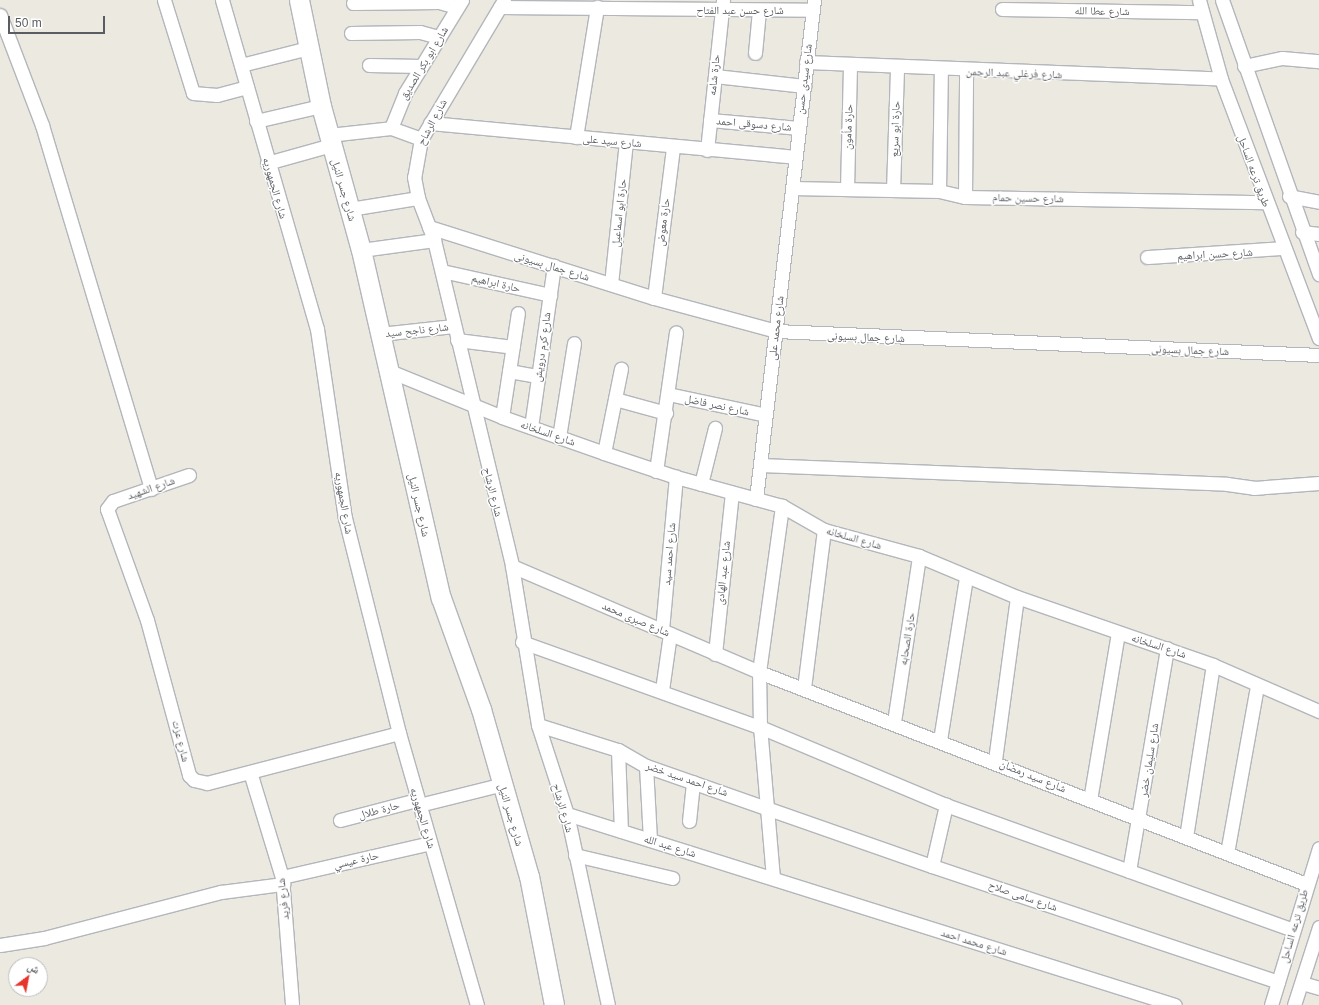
<!DOCTYPE html>
<html>
<head>
<meta charset="utf-8">
<style>
  body { margin:0 }
  #map { position:relative; width:1319px; height:1005px; overflow:hidden; background:#ece9e0; font-family:Arial,"Noto Naskh Arabic",sans-serif }
  div>[style] { position:absolute }
  .roads { filter:drop-shadow(1px 0 #b3b6bb) drop-shadow(-1px 0 #b3b6bb) drop-shadow(0 1px #b3b6bb) drop-shadow(0 -1px #b3b6bb) }
  .street>* { height:13px; margin:-6.5px; padding:0 6.5px; transform-origin:6.5px; border-radius:6.5px; background:#fff }
  .secondary>* { height:19px; margin:-9.5px; padding:0 9.5px; transform-origin:9.5px; border-radius:9.5px; background:#fff }
  span { translate:-50% -50%; white-space:nowrap; text-align:center; line-height:1.15; -webkit-text-stroke:3px #fff; paint-order:stroke }
  .street-label { font-size:11px; color:#595c61 }
  .north { position:absolute; left:8px; top:957px; width:40px; height:40px; box-sizing:border-box; background:#fff; border:1px solid #bdbec0; border-radius:50%; rotate:32deg; font-size:11px; font-weight:700; line-height:16px; text-align:center; color:#595c61 }
  .north::after { content:''; display:block; margin:auto; width:14px; height:18px; background:#e6352c; clip-path:polygon(50% 0,100% 100%,50% 72%,0 100%) }
  .scale { position:absolute; left:8px; top:16px; width:97px; height:18px; box-sizing:border-box; border:2px solid #595c61; border-top:0; padding-left:5px; font-size:12px; line-height:14px; white-space:nowrap; color:#595c61; -webkit-text-stroke:3px #fff; paint-order:stroke }
</style>
</head>
<body>
<div id="map">
  <div class="roads">
    <div class="street">
      <div style="left:164px;top:0;width:97px;rotate:72.7deg"></div>
      <div style="left:193px;top:93px;width:24px;rotate:5deg"></div>
      <div style="left:217px;top:95px;width:31px;rotate:-15deg"></div>
      <div style="left:222px;top:0;width:342px;rotate:73.9deg"></div>
      <div style="left:317px;top:329px;width:191px;rotate:81.6deg"></div>
      <div style="left:345px;top:518px;width:222px;rotate:75.9deg"></div>
      <div style="left:399px;top:733px;width:283px;rotate:74deg"></div>
      <div style="left:504px;top:0;width:162px;rotate:120.8deg"></div>
      <div style="left:421px;top:139px;width:39px;rotate:100deg"></div>
      <div style="left:414px;top:177px;width:21px;rotate:79deg"></div>
      <div style="left:418px;top:198px;width:45px;rotate:69.1deg"></div>
      <div style="left:434px;top:240px;width:335px;rotate:76.5deg"></div>
      <div style="left:512px;top:566px;width:161px;rotate:80.7deg"></div>
      <div style="left:538px;top:725px;width:94px;rotate:72deg"></div>
      <div style="left:567px;top:814px;width:195px;rotate:77.9deg"></div>
      <div style="left:1199px;top:0;width:82px;rotate:74.4deg"></div>
      <div style="left:1221px;top:79px;width:277px;rotate:69.3deg"></div>
      <div style="left:1222px;top:0;width:291px;rotate:70.5deg"></div>
      <div style="left:353px;top:3px;width:86px;rotate:-0.7deg"></div>
      <div style="left:439px;top:2px;width:19px;rotate:16deg"></div>
      <div style="left:500px;top:7px;width:313px;rotate:0.5deg"></div>
      <div style="left:1002px;top:9px;width:200px;rotate:0.9deg"></div>
      <div style="left:0;top:15px;width:118px;rotate:69.1deg"></div>
      <div style="left:42px;top:125px;width:380px;rotate:73.3deg"></div>
      <div style="left:351px;top:33px;width:69px;rotate:-0.8deg"></div>
      <div style="left:420px;top:32px;width:20px;rotate:15deg"></div>
      <div style="left:755px;top:53px;width:42px;rotate:-84.6deg"></div>
      <div style="left:806px;top:62px;width:415px;rotate:2.3deg"></div>
      <div style="left:241px;top:65px;width:69px;rotate:-14.2deg"></div>
      <div style="left:369px;top:65px;width:52px;rotate:1.1deg"></div>
      <div style="left:1244px;top:66px;width:39px;rotate:-12deg"></div>
      <div style="left:1282px;top:58px;width:37px;rotate:5deg"></div>
      <div style="left:715px;top:76px;width:90px;rotate:6.4deg"></div>
      <div style="left:710px;top:120px;width:89px;rotate:5.1deg"></div>
      <div style="left:256px;top:121px;width:67px;rotate:-13deg"></div>
      <div style="left:430px;top:123px;width:367px;rotate:5.3deg"></div>
      <div style="left:391px;top:128px;width:38px;rotate:-68deg"></div>
      <div style="left:405px;top:93px;width:109px;rotate:-58.5deg"></div>
      <div style="left:329px;top:135px;width:62px;rotate:-6.4deg"></div>
      <div style="left:391px;top:128px;width:32px;rotate:20deg"></div>
      <div style="left:576px;top:137px;width:132px;rotate:-80.8deg"></div>
      <div style="left:707px;top:150px;width:151px;rotate:-83.9deg"></div>
      <div style="left:267px;top:163px;width:66px;rotate:-15.7deg"></div>
      <div style="left:792px;top:188px;width:147px;rotate:1.2deg"></div>
      <div style="left:939px;top:191px;width:27px;rotate:13deg"></div>
      <div style="left:965px;top:197px;width:300px;rotate:1deg"></div>
      <div style="left:847px;top:189px;width:125px;rotate:-88.6deg"></div>
      <div style="left:893px;top:190px;width:123px;rotate:-88.1deg"></div>
      <div style="left:939px;top:191px;width:121px;rotate:-89.1deg"></div>
      <div style="left:1289px;top:196px;width:31px;rotate:11deg"></div>
      <div style="left:965px;top:197px;width:126px;rotate:-89.5deg"></div>
      <div style="left:350px;top:209px;width:69px;rotate:-9.2deg"></div>
      <div style="left:429px;top:227px;width:236px;rotate:17.5deg"></div>
      <div style="left:654px;top:298px;width:126px;rotate:15.1deg"></div>
      <div style="left:776px;top:331px;width:544px;rotate:2.53deg"></div>
      <div style="left:1302px;top:232px;width:17px;rotate:7deg"></div>
      <div style="left:361px;top:250px;width:74px;rotate:-7.8deg"></div>
      <div style="left:1147px;top:257px;width:135px;rotate:-3.8deg"></div>
      <div style="left:442px;top:271px;width:111px;rotate:12.5deg"></div>
      <div style="left:611px;top:284px;width:143px;rotate:-84deg"></div>
      <div style="left:654px;top:298px;width:152px;rotate:-82.8deg"></div>
      <div style="left:380px;top:334px;width:74px;rotate:-6.2deg"></div>
      <div style="left:457px;top:340px;width:56px;rotate:7.1deg"></div>
      <div style="left:387px;top:370px;width:124px;rotate:22.2deg"></div>
      <div style="left:502px;top:417px;width:108px;rotate:19.4deg"></div>
      <div style="left:604px;top:453px;width:76px;rotate:18.4deg"></div>
      <div style="left:676px;top:477px;width:110px;rotate:15.3deg"></div>
      <div style="left:782px;top:506px;width:48px;rotate:29.7deg"></div>
      <div style="left:824px;top:530px;width:98px;rotate:15.3deg"></div>
      <div style="left:919px;top:556px;width:106px;rotate:22.7deg"></div>
      <div style="left:1017px;top:597px;width:207px;rotate:19.1deg"></div>
      <div style="left:1213px;top:665px;width:116px;rotate:23.5deg"></div>
      <div style="left:509px;top:371px;width:29px;rotate:10deg"></div>
      <div style="left:668px;top:394px;width:100px;rotate:12.1deg"></div>
      <div style="left:615px;top:399px;width:53px;rotate:15.4deg"></div>
      <div style="left:502px;top:417px;width:105px;rotate:-81.3deg"></div>
      <div style="left:531px;top:427px;width:163px;rotate:-81.9deg"></div>
      <div style="left:559px;top:437px;width:95px;rotate:-80.9deg"></div>
      <div style="left:604px;top:453px;width:86px;rotate:-78.6deg"></div>
      <div style="left:760px;top:465px;width:467px;rotate:2.3deg"></div>
      <div style="left:1227px;top:484px;width:27px;rotate:8deg"></div>
      <div style="left:1254px;top:488px;width:65px;rotate:-4.4deg"></div>
      <div style="left:656px;top:471px;width:140px;rotate:-81.8deg"></div>
      <div style="left:189px;top:475px;width:80px;rotate:161.1deg"></div>
      <div style="left:113px;top:501px;width:10px;rotate:127deg"></div>
      <div style="left:107px;top:509px;width:118px;rotate:70.2deg"></div>
      <div style="left:147px;top:620px;width:161px;rotate:74.8deg"></div>
      <div style="left:189px;top:775px;width:7px;rotate:45deg"></div>
      <div style="left:194px;top:780px;width:13px;rotate:13deg"></div>
      <div style="left:207px;top:783px;width:198px;rotate:-14.6deg"></div>
      <div style="left:701px;top:484px;width:58px;rotate:-76deg"></div>
      <div style="left:756px;top:499px;width:502px;rotate:-83.37deg"></div>
      <div style="left:512px;top:566px;width:269px;rotate:23.2deg"></div>
      <div style="left:759px;top:672px;width:587px;rotate:21.18deg"></div>
      <div style="left:662px;top:630px;width:154px;rotate:-84.8deg"></div>
      <div style="left:522px;top:642px;width:253px;rotate:19.7deg"></div>
      <div style="left:760px;top:727px;width:202px;rotate:22.8deg"></div>
      <div style="left:946px;top:805px;width:369px;rotate:19.8deg"></div>
      <div style="left:715px;top:654px;width:162px;rotate:-84deg"></div>
      <div style="left:804px;top:688px;width:159px;rotate:-82.8deg"></div>
      <div style="left:662px;top:690px;width:57px;rotate:-81.9deg"></div>
      <div style="left:894px;top:722px;width:168px;rotate:-81.4deg"></div>
      <div style="left:538px;top:725px;width:84px;rotate:17.4deg"></div>
      <div style="left:618px;top:750px;width:32px;rotate:30deg"></div>
      <div style="left:646px;top:766px;width:303px;rotate:19.3deg"></div>
      <div style="left:932px;top:866px;width:365px;rotate:18.5deg"></div>
      <div style="left:940px;top:740px;width:164px;rotate:-80.9deg"></div>
      <div style="left:618px;top:750px;width:81px;rotate:87.9deg"></div>
      <div style="left:995px;top:760px;width:164px;rotate:-82.3deg"></div>
      <div style="left:646px;top:766px;width:74px;rotate:86.9deg"></div>
      <div style="left:250px;top:772px;width:110px;rotate:73.1deg"></div>
      <div style="left:282px;top:877px;width:128px;rotate:85.5deg"></div>
      <div style="left:1090px;top:800px;width:169px;rotate:-80.5deg"></div>
      <div style="left:419px;top:805px;width:87px;rotate:-14deg"></div>
      <div style="left:567px;top:814px;width:637px;rotate:17.44deg"></div>
      <div style="left:340px;top:820px;width:80px;rotate:-14.6deg"></div>
      <div style="left:689px;top:821px;width:39px;rotate:-84deg"></div>
      <div style="left:1186px;top:837px;width:174px;rotate:-81.1deg"></div>
      <div style="left:1227px;top:853px;width:170px;rotate:-79.8deg"></div>
      <div style="left:575px;top:855px;width:100px;rotate:13.3deg"></div>
      <div style="left:932px;top:866px;width:63px;rotate:-77.1deg"></div>
      <div style="left:1129px;top:871px;width:226px;rotate:-80.3deg"></div>
      <div style="left:282px;top:877px;width:152px;rotate:-12.9deg"></div>
      <div style="left:773px;top:878px;width:152px;rotate:-94.9deg"></div>
      <div style="left:760px;top:727px;width:55px;rotate:-91deg"></div>
      <div style="left:759px;top:672px;width:168px;rotate:-82.1deg"></div>
      <div style="left:0;top:945px;width:45px;rotate:-9deg"></div>
      <div style="left:44px;top:938px;width:183px;rotate:-14.6deg"></div>
      <div style="left:221px;top:892px;width:63px;rotate:-7.4deg"></div>
      <div style="left:1302px;top:983px;width:18px;rotate:16deg"></div>
      <div style="left:1271px;top:1005px;width:164px;rotate:-73deg"></div>
      <div style="left:1294px;top:1005px;width:82px;rotate:-72.2deg"></div>
    </div>
    <div class="secondary">
      <div style="left:299px;top:0;width:108px;rotate:78.3deg"></div>
      <div style="left:321px;top:106px;width:149px;rotate:74.5deg"></div>
      <div style="left:361px;top:250px;width:357px;rotate:77.1deg"></div>
      <div style="left:441px;top:598px;width:118px;rotate:70.2deg"></div>
      <div style="left:481px;top:709px;width:174px;rotate:74deg"></div>
      <div style="left:529px;top:876px;width:131px;rotate:79deg"></div>
    </div>
  </div>
  <div class="street-label">
    <span style="left:740px;top:10px">شارع حسن عبد الفتاح</span>
    <span style="left:1102px;top:11px;rotate:1deg">شارع عطا الله</span>
    <span style="left:424px;top:63px;rotate:-59deg">شارع ابو بكر الصديق</span>
    <span style="left:1014px;top:73px;rotate:2deg">شارع فرغلي عبد الرحمن</span>
    <span style="left:714px;top:75px;rotate:-84deg">حارة شامه</span>
    <span style="left:804px;top:79px;rotate:-83deg">شارع سيدى حسن</span>
    <span style="left:432px;top:122px;rotate:-62deg">شارع الرشاح</span>
    <span style="left:754px;top:124px;rotate:5deg">شارع دسوقى احمد</span>
    <span style="left:848px;top:127px;rotate:-88deg">حارة مأمون</span>
    <span style="left:895px;top:129px;rotate:-88deg">حارة ابو سريع</span>
    <span style="left:612px;top:141px;rotate:5deg">شارع سيد على</span>
    <span style="left:1254px;top:171px;rotate:70deg">طريق ترعه الساحل</span>
    <span style="left:275px;top:188px;rotate:74deg">شارع الجمهوريه</span>
    <span style="left:344px;top:190px;rotate:74deg">شارع جسر النيل</span>
    <span style="left:1028px;top:198px;rotate:1deg">شارع حسين حمام</span>
    <span style="left:619px;top:213px;rotate:-84deg">حارة ابو اسماعيل</span>
    <span style="left:663px;top:222px;rotate:-83deg">حارة معوض</span>
    <span style="left:1215px;top:254px;rotate:-3deg">شارع حسن ابراهيم</span>
    <span style="left:552px;top:266px;rotate:17deg">شارع جمال بسيونى</span>
    <span style="left:496px;top:283px;rotate:13deg">حارة ابراهيم</span>
    <span style="left:776px;top:328px;rotate:-83deg">شارع محمد على</span>
    <span style="left:417px;top:330px;rotate:-6deg">شارع ناجح سيد</span>
    <span style="left:866px;top:337px;rotate:2deg">شارع جمال بسيونى</span>
    <span style="left:542px;top:347px;rotate:-82deg">شارع كرم درويش</span>
    <span style="left:1190px;top:350px;rotate:2deg">شارع جمال بسيونى</span>
    <span style="left:717px;top:405px;rotate:12deg">شارع نصر فاضل</span>
    <span style="left:548px;top:433px;rotate:19deg">شارع السلخانه</span>
    <span style="left:151px;top:488px;rotate:-19deg">شارع الشهيد</span>
    <span style="left:493px;top:492px;rotate:76deg">شارع الرشاح</span>
    <span style="left:344px;top:503px;rotate:80deg">شارع الجمهوريه</span>
    <span style="left:419px;top:505px;rotate:77deg">شارع جسر النيل</span>
    <span style="left:854px;top:538px;rotate:16deg">شارع السلخانه</span>
    <span style="left:669px;top:554px;rotate:-85deg">شارع احمد سيد</span>
    <span style="left:723px;top:573px;rotate:-84deg">شارع عبد الهادى</span>
    <span style="left:636px;top:619px;rotate:23deg">شارع صبرى محمد</span>
    <span style="left:907px;top:639px;rotate:-81deg">حارة الصحابه</span>
    <span style="left:1159px;top:646px;rotate:18deg">شارع السلخانه</span>
    <span style="left:181px;top:741px;rotate:76deg">شارع عزت</span>
    <span style="left:1149px;top:760px;rotate:-81deg">شارع سليمان خضر</span>
    <span style="left:1033px;top:776px;rotate:22deg">شارع سيد رمضان</span>
    <span style="left:687px;top:779px;rotate:19deg">شارع احمد سيد خضر</span>
    <span style="left:563px;top:808px;rotate:74deg">شارع الرشاح</span>
    <span style="left:379px;top:810px;rotate:-15deg">حارة طلال</span>
    <span style="left:511px;top:815px;rotate:74deg">شارع جسر النيل</span>
    <span style="left:423px;top:818px;rotate:73deg">شارع الجمهوريه</span>
    <span style="left:670px;top:846px;rotate:17deg">شارع عبد الله</span>
    <span style="left:356px;top:860px;rotate:-13deg">حارة عيسي</span>
    <span style="left:1023px;top:896px;rotate:19deg">شارع سامى صلاح</span>
    <span style="left:283px;top:899px;rotate:-96deg">شارع فريد</span>
    <span style="left:1294px;top:926px;rotate:-74deg">طريق ترعه الساحل</span>
    <span style="left:974px;top:942px;rotate:17deg">شارع محمد احمد</span>
  </div>
  <div class="north">ش</div>
  <div class="scale">50 m</div>
</div>
</body>
</html>
